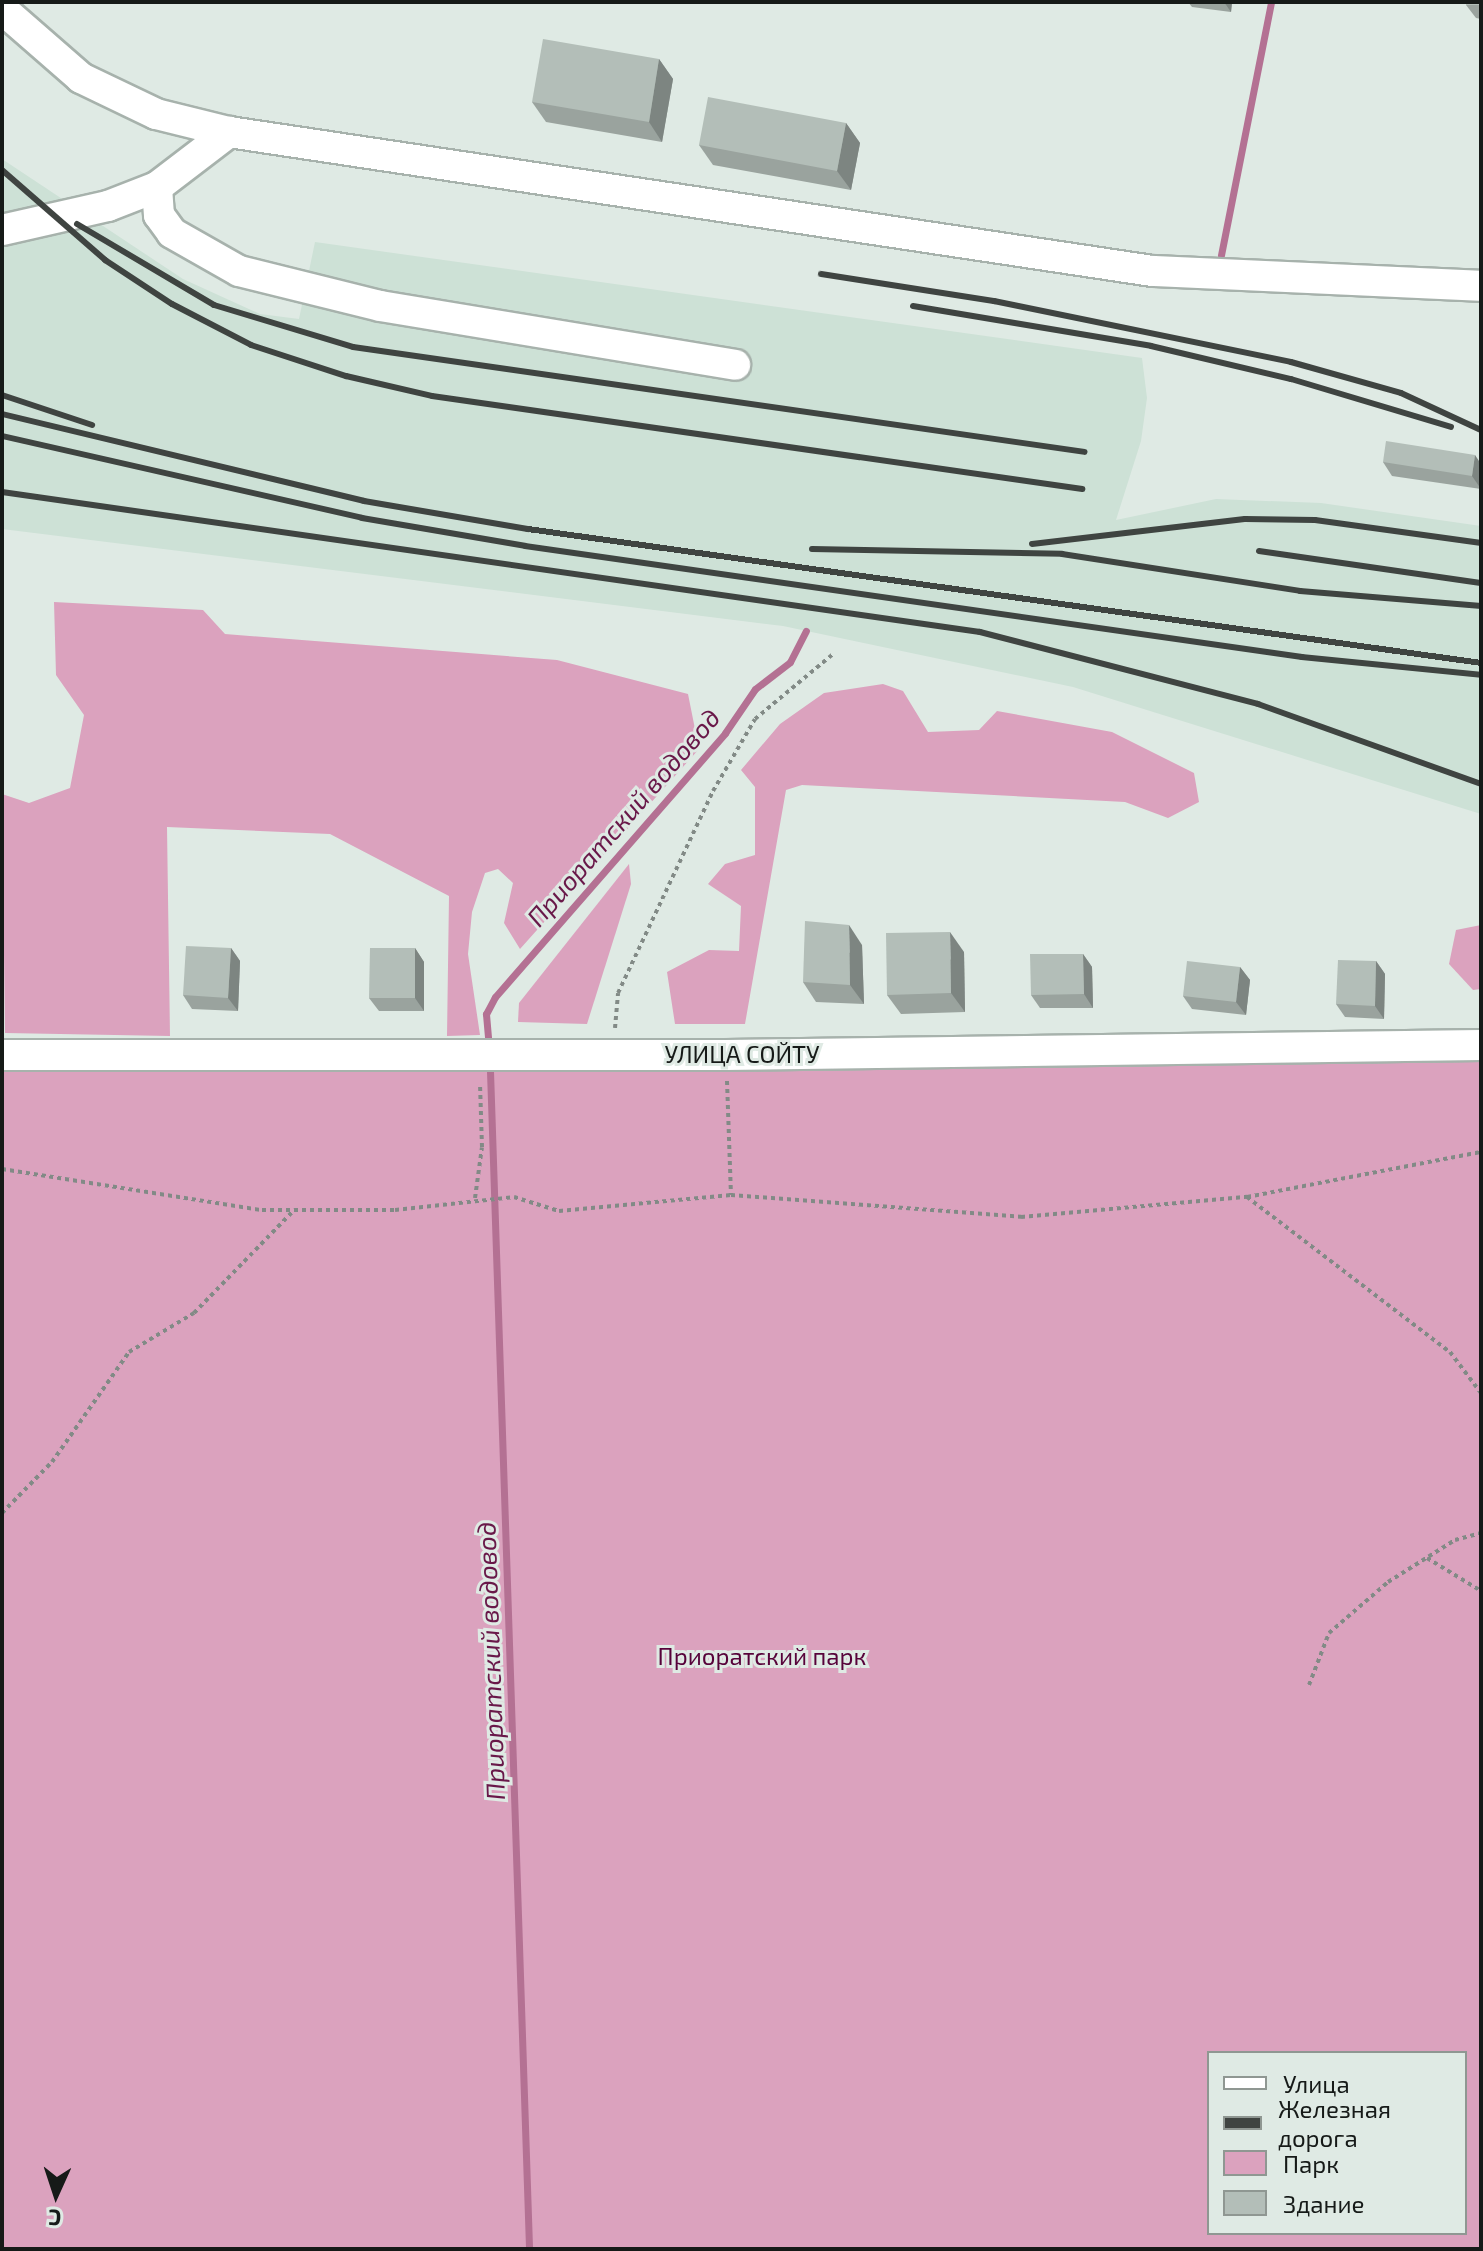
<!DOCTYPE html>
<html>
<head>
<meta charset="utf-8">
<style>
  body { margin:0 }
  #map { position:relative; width:1483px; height:2251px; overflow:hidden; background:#dfeae4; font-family:"Exo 2",sans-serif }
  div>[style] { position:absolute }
  .built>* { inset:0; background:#cde1d6 }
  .green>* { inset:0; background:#dba2be }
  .stream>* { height:7px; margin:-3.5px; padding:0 3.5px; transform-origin:3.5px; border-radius:3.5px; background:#b47193 }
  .path>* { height:4px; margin-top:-2px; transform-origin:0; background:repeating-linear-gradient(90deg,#828a86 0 4px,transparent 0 8px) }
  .roads { filter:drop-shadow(2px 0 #a7b2ac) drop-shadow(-2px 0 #a7b2ac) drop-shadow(0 2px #a7b2ac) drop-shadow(0 -2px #a7b2ac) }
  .minor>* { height:30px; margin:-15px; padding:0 15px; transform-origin:15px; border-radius:15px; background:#fff }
  .rail>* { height:6px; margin:-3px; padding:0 3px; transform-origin:3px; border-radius:3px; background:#3f4441 }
  .wall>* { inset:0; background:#9aa39e }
  .shaded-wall>* { inset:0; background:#7d8581 }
  .building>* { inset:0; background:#b3beb8 }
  span { translate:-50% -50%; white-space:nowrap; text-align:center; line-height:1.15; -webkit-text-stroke:6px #dfeae4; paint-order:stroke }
  .street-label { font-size:24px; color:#161a18 }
  .park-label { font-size:24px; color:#57023a }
  .water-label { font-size:26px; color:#691849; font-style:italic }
  .frame { position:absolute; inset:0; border:4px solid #161a18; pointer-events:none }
  .legend { position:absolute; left:1207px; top:2051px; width:260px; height:184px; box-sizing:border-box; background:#dfeae4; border:2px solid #8f9792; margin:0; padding:10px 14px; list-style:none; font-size:24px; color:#161a18 }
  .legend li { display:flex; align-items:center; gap:16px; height:40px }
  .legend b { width:40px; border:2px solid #8f9792 }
  .north { position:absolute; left:16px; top:2155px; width:80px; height:80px; -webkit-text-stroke:6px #dfeae4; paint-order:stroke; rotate:183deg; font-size:22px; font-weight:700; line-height:32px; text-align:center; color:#161a18 }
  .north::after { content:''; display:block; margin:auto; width:28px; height:36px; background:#161a18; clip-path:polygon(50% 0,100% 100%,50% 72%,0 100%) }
</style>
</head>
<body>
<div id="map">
  <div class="built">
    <div style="clip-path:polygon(2px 159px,183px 279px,260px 314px,299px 319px,315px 242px,1142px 358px,1147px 398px,1141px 441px,1116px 520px,1216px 499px,1321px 503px,1481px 526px,1481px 814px,1073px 687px,783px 626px,2px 529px)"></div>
  </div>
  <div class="green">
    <div style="clip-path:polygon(54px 602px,203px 610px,225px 634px,557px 660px,688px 694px,699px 749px,520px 949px,504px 923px,513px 883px,498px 869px,485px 873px,472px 912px,468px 954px,480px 1035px,447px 1036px,449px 896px,330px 834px,167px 827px,170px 1036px,5px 1033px,2px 794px,29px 803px,70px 788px,84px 715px,56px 675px)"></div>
    <div style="clip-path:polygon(883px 684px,903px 691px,928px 732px,979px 730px,997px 711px,1112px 732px,1194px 773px,1199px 802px,1168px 818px,1125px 802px,802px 785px,786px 790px,745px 1024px,675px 1024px,667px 972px,709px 950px,739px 951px,741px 906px,708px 884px,725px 864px,755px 855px,755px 787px,741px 770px,780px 724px,824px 693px)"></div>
    <div style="clip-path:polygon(629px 864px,631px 884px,587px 1024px,518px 1022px,519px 1003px)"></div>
    <div style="clip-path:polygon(1481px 925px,1481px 989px,1473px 990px,1449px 964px,1456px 930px)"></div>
    <div style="clip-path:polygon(evenodd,1481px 1058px,1481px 2249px,2px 2249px,2px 1068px,1481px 1058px,1209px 2053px,1465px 2053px,1465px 2233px,1209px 2233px,1209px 2053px)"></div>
  </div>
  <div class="stream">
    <div style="left:1221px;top:255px;width:258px;rotate:-78.8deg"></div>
    <div style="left:488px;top:1037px;width:23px;rotate:-95deg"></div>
    <div style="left:486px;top:1014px;width:19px;rotate:-62deg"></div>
    <div style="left:495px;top:997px;width:350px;rotate:-48.9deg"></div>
    <div style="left:725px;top:733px;width:53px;rotate:-55.7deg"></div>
    <div style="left:755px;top:689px;width:44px;rotate:-37.6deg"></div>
    <div style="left:790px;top:662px;width:35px;rotate:-63deg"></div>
    <div style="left:490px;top:1071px;width:1179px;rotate:88.1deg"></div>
  </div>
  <div class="path">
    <div style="left:615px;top:1028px;width:35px;rotate:-85deg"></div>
    <div style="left:618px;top:993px;width:223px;rotate:-64.8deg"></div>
    <div style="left:713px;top:791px;width:83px;rotate:-59.7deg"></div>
    <div style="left:755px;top:719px;width:102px;rotate:-39.8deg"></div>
    <div style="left:727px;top:1081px;width:114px;rotate:88deg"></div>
    <div style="left:2px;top:1169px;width:263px;rotate:9deg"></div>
    <div style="left:262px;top:1210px;width:133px"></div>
    <div style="left:395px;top:1210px;width:120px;rotate:-6.2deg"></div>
    <div style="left:514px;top:1197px;width:47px;rotate:17.3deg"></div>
    <div style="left:559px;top:1211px;width:173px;rotate:-5.3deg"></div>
    <div style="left:731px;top:1195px;width:291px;rotate:4.3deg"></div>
    <div style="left:1021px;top:1217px;width:227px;rotate:-5.1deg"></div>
    <div style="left:1247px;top:1197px;width:255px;rotate:37.4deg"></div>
    <div style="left:1450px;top:1352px;width:51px;rotate:52.9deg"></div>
    <div style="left:1247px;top:1197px;width:238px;rotate:-10.9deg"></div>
    <div style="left:475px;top:1198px;width:51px;rotate:-82.2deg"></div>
    <div style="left:482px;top:1147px;width:64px;rotate:-91.8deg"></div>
    <div style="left:2px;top:1513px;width:71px;rotate:-45.6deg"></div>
    <div style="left:52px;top:1462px;width:134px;rotate:-55deg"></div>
    <div style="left:129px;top:1352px;width:76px;rotate:-31deg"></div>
    <div style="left:194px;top:1313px;width:144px;rotate:-45.8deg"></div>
    <div style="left:1427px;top:1558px;width:63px;rotate:31.4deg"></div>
    <div style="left:1309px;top:1685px;width:56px;rotate:-69deg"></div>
    <div style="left:1329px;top:1633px;width:78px;rotate:-40.8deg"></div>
    <div style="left:1388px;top:1582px;width:79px;rotate:-32.1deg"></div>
    <div style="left:1455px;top:1540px;width:27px;rotate:-15deg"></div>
  </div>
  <div class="roads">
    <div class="minor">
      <div style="left:2px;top:9px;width:105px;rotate:41.1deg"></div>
      <div style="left:81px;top:78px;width:83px;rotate:25.6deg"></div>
      <div style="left:156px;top:114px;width:75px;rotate:13.9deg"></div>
      <div style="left:229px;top:132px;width:934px;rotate:8.56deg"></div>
      <div style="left:1153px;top:271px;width:328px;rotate:2.6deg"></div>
      <div style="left:157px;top:187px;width:28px;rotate:86deg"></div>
      <div style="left:159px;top:215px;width:22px;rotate:54deg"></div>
      <div style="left:172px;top:233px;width:77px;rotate:29.6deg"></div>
      <div style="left:239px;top:271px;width:145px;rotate:13.9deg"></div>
      <div style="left:380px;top:306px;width:360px;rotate:9.4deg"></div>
      <div style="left:2px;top:230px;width:109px;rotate:-12.8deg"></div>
      <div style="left:108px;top:206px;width:53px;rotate:-21.2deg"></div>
      <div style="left:157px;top:187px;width:91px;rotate:-37.4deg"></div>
      <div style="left:2px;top:1055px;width:724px"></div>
      <div style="left:726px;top:1055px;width:755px;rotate:-0.76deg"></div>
    </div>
  </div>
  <div class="rail">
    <div style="left:2px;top:170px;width:137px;rotate:41.1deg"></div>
    <div style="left:105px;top:260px;width:80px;rotate:33.3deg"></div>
    <div style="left:172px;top:304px;width:89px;rotate:27.4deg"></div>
    <div style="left:251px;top:345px;width:100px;rotate:18.1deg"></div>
    <div style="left:346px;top:376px;width:88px;rotate:13.1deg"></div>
    <div style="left:432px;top:396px;width:657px;rotate:8.14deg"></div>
    <div style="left:77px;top:224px;width:159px;rotate:30.6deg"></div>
    <div style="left:214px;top:305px;width:145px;rotate:16.8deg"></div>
    <div style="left:353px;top:347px;width:739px;rotate:8.16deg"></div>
    <div style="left:821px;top:274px;width:175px;rotate:8.9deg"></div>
    <div style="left:994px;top:301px;width:303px;rotate:11.6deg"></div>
    <div style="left:1291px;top:362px;width:114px;rotate:15.7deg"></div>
    <div style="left:1401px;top:393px;width:88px;rotate:24.8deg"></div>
    <div style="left:913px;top:306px;width:241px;rotate:9.5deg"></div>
    <div style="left:1151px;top:346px;width:144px;rotate:13.3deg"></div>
    <div style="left:1291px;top:379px;width:167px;rotate:16.7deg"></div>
    <div style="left:2px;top:395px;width:95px;rotate:18.4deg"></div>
    <div style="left:2px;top:414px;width:372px;rotate:13.5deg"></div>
    <div style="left:364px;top:501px;width:166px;rotate:9.7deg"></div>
    <div style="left:528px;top:529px;width:962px;rotate:8deg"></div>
    <div style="left:2px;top:436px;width:369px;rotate:12.8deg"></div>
    <div style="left:362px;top:518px;width:165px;rotate:9.7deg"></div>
    <div style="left:525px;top:546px;width:785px;rotate:8.13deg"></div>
    <div style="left:1302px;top:657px;width:180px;rotate:5.7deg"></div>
    <div style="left:2px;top:492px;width:988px;rotate:8.15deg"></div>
    <div style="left:980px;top:632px;width:287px;rotate:14.5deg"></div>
    <div style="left:1258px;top:704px;width:237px;rotate:19.7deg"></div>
    <div style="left:1032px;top:544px;width:214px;rotate:-6.7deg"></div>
    <div style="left:1245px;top:519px;width:70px;rotate:0.8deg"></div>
    <div style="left:1315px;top:520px;width:168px;rotate:7.9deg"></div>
    <div style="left:812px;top:549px;width:250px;rotate:1.1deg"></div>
    <div style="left:1062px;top:554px;width:241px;rotate:8.8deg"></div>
    <div style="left:1300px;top:591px;width:182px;rotate:4.7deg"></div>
    <div style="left:1259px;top:551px;width:224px;rotate:8.2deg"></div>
  </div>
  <div class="wall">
    <div style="clip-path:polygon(1188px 2px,1232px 2px,1231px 12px,1192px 7px)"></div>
    <div style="clip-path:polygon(1481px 2px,1481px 19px,1476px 18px,1466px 5px)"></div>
    <div style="clip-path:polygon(659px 59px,673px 79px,662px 142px,546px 122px,532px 102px)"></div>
    <div style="clip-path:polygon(846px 123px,860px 143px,851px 190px,713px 165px,699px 145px)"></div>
    <div style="clip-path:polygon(1475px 455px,1481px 489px,1392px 476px,1383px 462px)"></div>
    <div style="clip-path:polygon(862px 945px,864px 1004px,816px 1002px,803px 982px)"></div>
    <div style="clip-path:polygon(231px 948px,240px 961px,238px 1011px,192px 1009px,183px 995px)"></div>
    <div style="clip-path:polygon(415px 948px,424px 962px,424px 1011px,379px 1011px,369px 998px)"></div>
    <div style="clip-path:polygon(964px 952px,965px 1012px,901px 1014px,887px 995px)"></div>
    <div style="clip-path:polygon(1083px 954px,1092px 967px,1093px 1008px,1040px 1008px,1031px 995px)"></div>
    <div style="clip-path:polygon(1376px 961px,1385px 974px,1384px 1019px,1345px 1017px,1336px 1004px)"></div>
    <div style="clip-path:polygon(1240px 967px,1250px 980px,1246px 1015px,1192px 1009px,1183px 996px)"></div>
  </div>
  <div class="shaded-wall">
    <div style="clip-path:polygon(1224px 2px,1232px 2px,1231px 12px)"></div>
    <div style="clip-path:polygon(659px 59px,673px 79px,662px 142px,649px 122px)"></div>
    <div style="clip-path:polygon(846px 123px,860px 143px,851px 190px,837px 171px)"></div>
    <div style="clip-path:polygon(1475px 455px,1481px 464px,1481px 489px,1472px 476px)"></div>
    <div style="clip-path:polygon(849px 925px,862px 945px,864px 1004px,850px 985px)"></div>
    <div style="clip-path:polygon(950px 932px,964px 952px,965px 1012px,951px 993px)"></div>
    <div style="clip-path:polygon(231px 948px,240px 961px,238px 1011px,228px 998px)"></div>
    <div style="clip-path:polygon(415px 948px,424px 962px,424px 1011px,415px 998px)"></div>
    <div style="clip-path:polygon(1083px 954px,1092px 967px,1093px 1008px,1084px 994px)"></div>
    <div style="clip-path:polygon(1376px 961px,1385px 974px,1384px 1019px,1375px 1006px)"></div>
    <div style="clip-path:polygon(1240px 967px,1250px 980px,1246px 1015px,1236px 1002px)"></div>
  </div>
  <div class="building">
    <div style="clip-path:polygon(1466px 2px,1481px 2px,1481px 5px,1466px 5px)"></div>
    <div style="clip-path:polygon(543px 39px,659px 59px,649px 122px,532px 102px)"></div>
    <div style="clip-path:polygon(708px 97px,846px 123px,837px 171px,699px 145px)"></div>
    <div style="clip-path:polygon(1386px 441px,1475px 455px,1472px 476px,1383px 462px)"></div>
    <div style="clip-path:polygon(805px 921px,849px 925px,850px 985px,803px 982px)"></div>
    <div style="clip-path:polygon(950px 932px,951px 993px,887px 995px,886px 933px)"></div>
    <div style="clip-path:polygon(186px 946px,231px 948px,228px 998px,183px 995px)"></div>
    <div style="clip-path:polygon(370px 948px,415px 948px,415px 998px,369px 998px)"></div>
    <div style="clip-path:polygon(1030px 954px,1083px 954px,1084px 994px,1031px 995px)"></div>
    <div style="clip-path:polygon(1338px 960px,1376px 961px,1375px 1006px,1336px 1004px)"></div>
    <div style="clip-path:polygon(1187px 961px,1240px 967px,1236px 1002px,1183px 996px)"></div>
  </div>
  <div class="street-label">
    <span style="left:742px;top:1054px">УЛИЦА СОЙТУ</span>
  </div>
  <div class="park-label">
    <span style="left:762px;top:1656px">Приоратский парк</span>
  </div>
  <div class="water-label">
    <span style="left:623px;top:817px;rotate:-49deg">Приоратский водовод</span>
    <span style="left:490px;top:1661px;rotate:-92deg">Приоратский водовод</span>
  </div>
  <div class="frame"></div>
  <ul class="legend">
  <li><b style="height:10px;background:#fff"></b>Улица</li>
  <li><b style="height:10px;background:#3f4441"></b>Железная дорога</li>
  <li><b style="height:22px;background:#dba2be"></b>Парк</li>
  <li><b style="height:22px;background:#b3beb8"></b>Здание</li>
  </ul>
  <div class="north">С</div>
</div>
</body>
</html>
